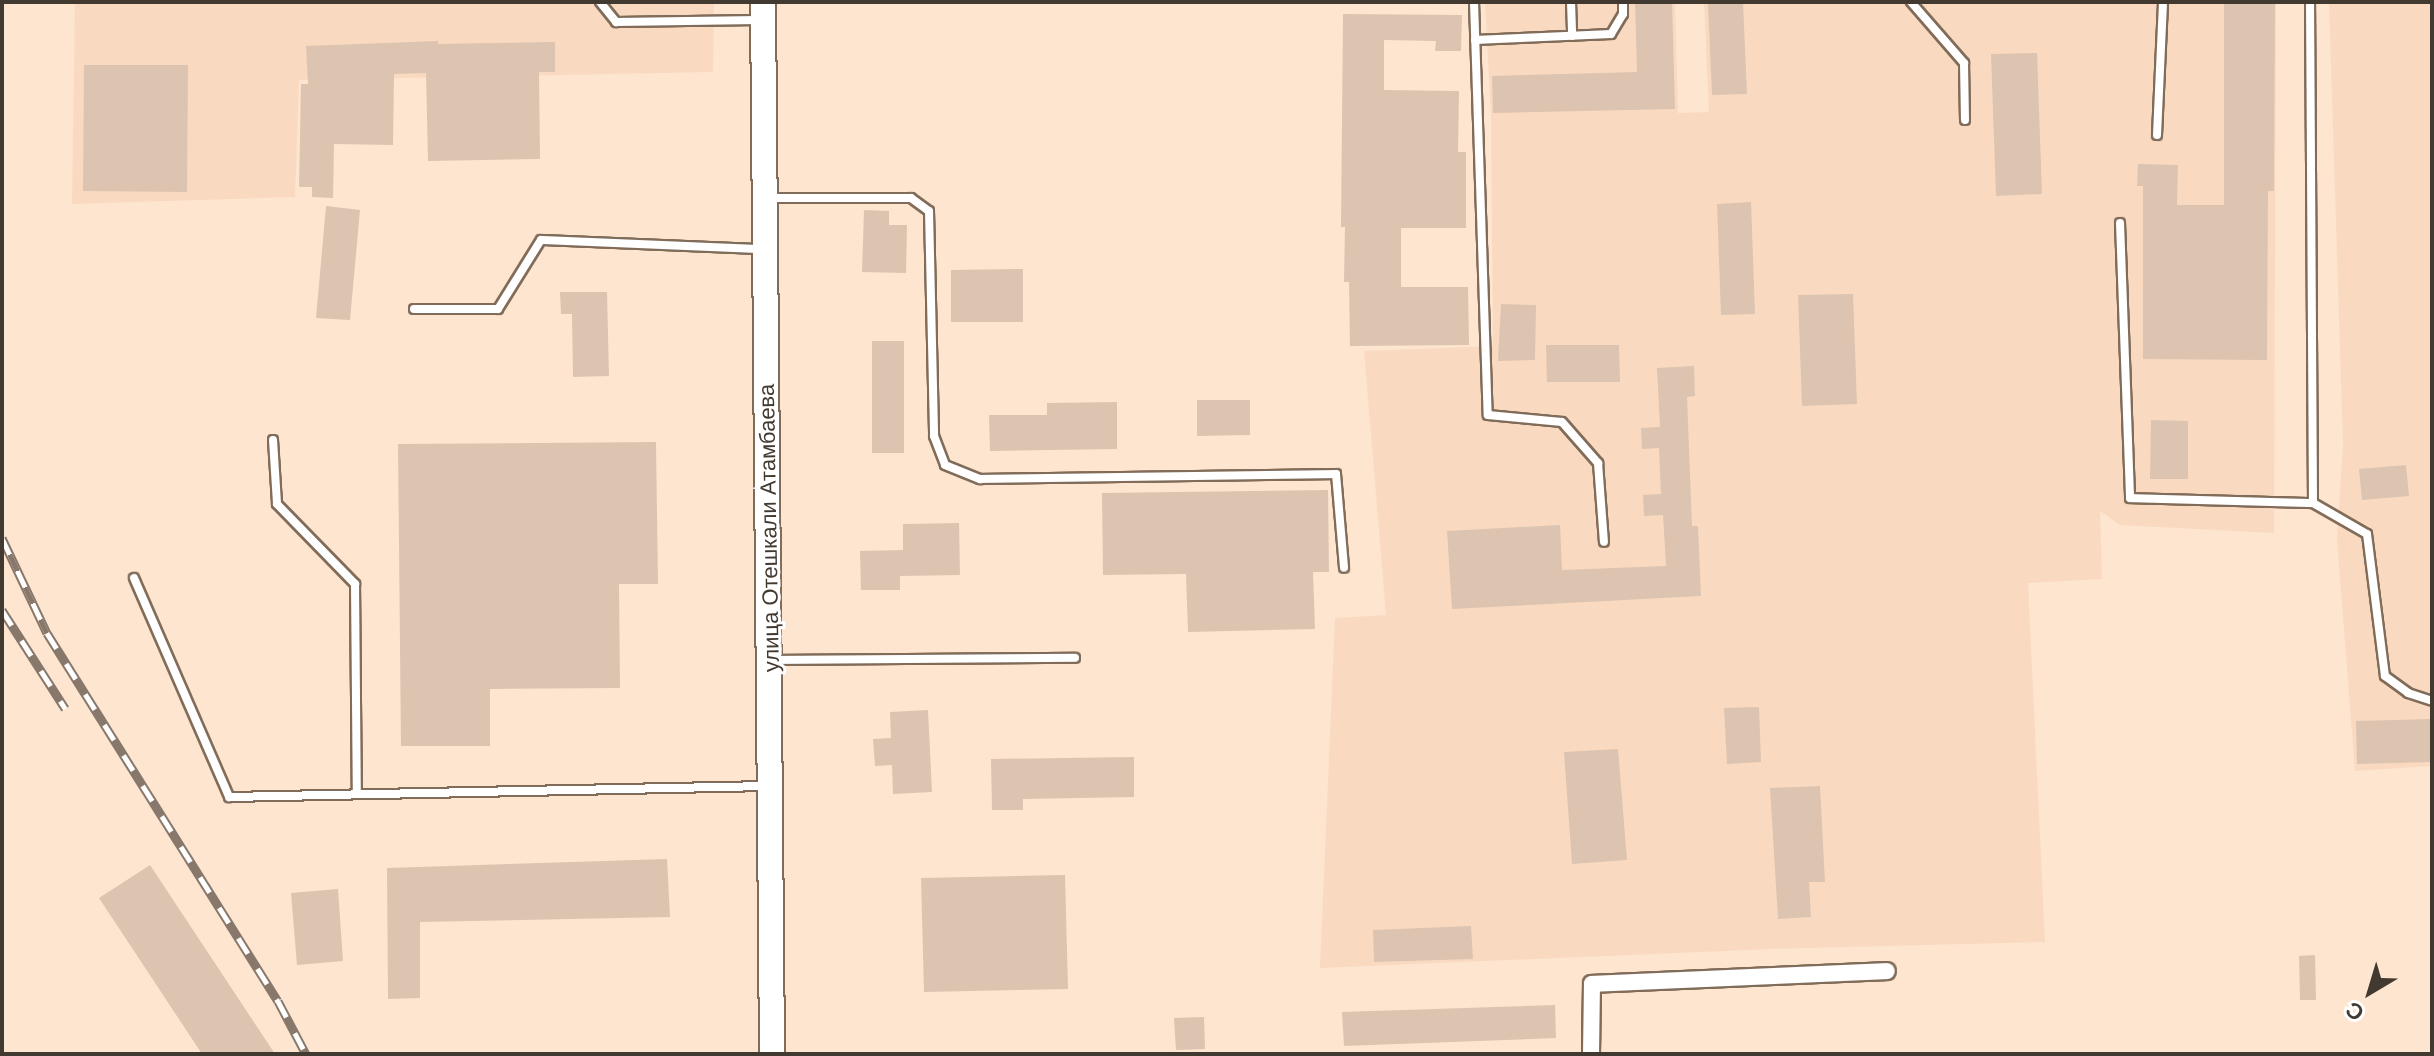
<!DOCTYPE html>
<html>
<head>
<meta charset="utf-8">
<style>
  body { margin:0 }
  #map { position:relative; width:2434px; height:1056px; overflow:hidden; background:#fee5d0; font-family:Arial,sans-serif }
  div>[style] { position:absolute }
  .built>* { inset:0; background:#f9dac0 }
  .building>* { inset:0; background:#dcc4b0 }
  .roads { filter:drop-shadow(2px 0 #816c59) drop-shadow(-2px 0 #816c59) drop-shadow(0 2px #816c59) drop-shadow(0 -2px #816c59) }
  .lane>* { height:8px; margin:-4px; padding:0 4px; transform-origin:4px; border-radius:4px; background:#fff }
  .street>* { height:16px; margin:-8px; padding:0 8px; transform-origin:8px; border-radius:8px; background:#fff }
  .secondary>* { height:24px; margin:-12px; padding:0 12px; transform-origin:12px; border-radius:12px; background:#fff }
  .rail>* { height:9px; margin-top:-4.5px; transform-origin:0; background:repeating-linear-gradient(90deg,#fff 0 18px,#87786b 0 36px); box-sizing:border-box; border-block:2px solid #87786b }
  span { translate:-50% -50%; white-space:nowrap; text-align:center; line-height:1.15; -webkit-text-stroke:6px #fff; paint-order:stroke }
  .street-label { font-size:22px; color:#423930 }
  .frame { position:absolute; inset:0; border:4px solid #423930; pointer-events:none }
  .north { position:absolute; left:2330px; top:952px; width:80px; height:80px; -webkit-text-stroke:6px #fff; paint-order:stroke; rotate:218deg; font-size:22px; font-weight:700; line-height:32px; text-align:center; color:#423930 }
  .north::after { content:''; display:block; margin:auto; width:28px; height:36px; background:#423930; clip-path:polygon(50% 0,100% 100%,50% 72%,0 100%) }
</style>
</head>
<body>
<div id="map">
  <div class="built">
    <div style="clip-path:polygon(75px 2px,714px 2px,713px 72px,299px 80px,295px 197px,72px 204px)"></div>
    <div style="clip-path:polygon(1485px 2px,1675px 2px,1678px 113px,1709px 112px,1704px 2px,2276px 2px,2274px 533px,2120px 525px,2100px 511px,2102px 579px,2028px 583px,2045px 942px,1772px 949px,1320px 968px,1335px 618px,1386px 615px,1364px 351px,1493px 346px,1491px 116px)"></div>
    <div style="clip-path:polygon(2329px 2px,2432px 2px,2432px 766px,2355px 771px,2337px 539px,2343px 445px)"></div>
  </div>
  <div class="building">
    <div style="clip-path:polygon(1635px 2px,1672px 2px,1675px 109px,1493px 113px,1492px 76px,1637px 72px)"></div>
    <div style="clip-path:polygon(1743px 2px,1747px 94px,1712px 95px,1708px 3px)"></div>
    <div style="clip-path:polygon(2224px 2px,2275px 2px,2274px 191px,2268px 191px,2267px 360px,2143px 359px,2143px 186px,2137px 186px,2138px 164px,2178px 165px,2177px 205px,2224px 205px)"></div>
    <div style="clip-path:polygon(1343px 14px,1462px 15px,1461px 51px,1435px 51px,1436px 41px,1384px 40px,1384px 90px,1459px 91px,1458px 152px,1466px 152px,1466px 228px,1401px 228px,1401px 287px,1468px 287px,1469px 345px,1350px 346px,1349px 282px,1344px 282px,1345px 227px,1341px 227px)"></div>
    <div style="clip-path:polygon(438px 41px,438px 44px,555px 42px,555px 72px,539px 72px,540px 159px,428px 161px,426px 73px,394px 74px,393px 145px,334px 144px,333px 198px,312px 197px,312px 187px,299px 187px,301px 84px,308px 84px,306px 46px)"></div>
    <div style="clip-path:polygon(2037px 53px,2042px 194px,1996px 196px,1991px 54px)"></div>
    <div style="clip-path:polygon(84px 65px,188px 65px,187px 192px,83px 191px)"></div>
    <div style="clip-path:polygon(1751px 202px,1755px 314px,1721px 315px,1717px 204px)"></div>
    <div style="clip-path:polygon(326px 206px,360px 210px,350px 320px,316px 318px)"></div>
    <div style="clip-path:polygon(864px 210px,889px 211px,889px 225px,907px 225px,906px 273px,862px 272px)"></div>
    <div style="clip-path:polygon(1023px 269px,1023px 322px,951px 322px,951px 270px)"></div>
    <div style="clip-path:polygon(560px 292px,607px 292px,609px 376px,573px 377px,572px 314px,561px 314px)"></div>
    <div style="clip-path:polygon(1853px 294px,1857px 404px,1802px 406px,1798px 295px)"></div>
    <div style="clip-path:polygon(1501px 304px,1536px 305px,1535px 360px,1498px 361px)"></div>
    <div style="clip-path:polygon(872px 341px,904px 341px,904px 453px,872px 453px)"></div>
    <div style="clip-path:polygon(1546px 345px,1619px 345px,1620px 382px,1547px 382px)"></div>
    <div style="clip-path:polygon(1694px 366px,1695px 396px,1687px 397px,1692px 526px,1698px 526px,1701px 596px,1452px 609px,1447px 531px,1560px 525px,1562px 570px,1666px 566px,1663px 515px,1644px 516px,1643px 495px,1661px 494px,1659px 448px,1642px 449px,1641px 428px,1660px 427px,1657px 368px)"></div>
    <div style="clip-path:polygon(1197px 400px,1250px 400px,1250px 435px,1197px 436px)"></div>
    <div style="clip-path:polygon(1117px 402px,1117px 449px,990px 451px,989px 415px,1047px 415px,1047px 403px)"></div>
    <div style="clip-path:polygon(2151px 420px,2188px 421px,2188px 479px,2150px 479px)"></div>
    <div style="clip-path:polygon(656px 442px,658px 584px,619px 584px,620px 688px,490px 689px,490px 746px,401px 746px,398px 444px)"></div>
    <div style="clip-path:polygon(2406px 465px,2409px 496px,2362px 500px,2359px 469px)"></div>
    <div style="clip-path:polygon(1328px 490px,1329px 572px,1313px 572px,1315px 629px,1188px 632px,1186px 574px,1103px 575px,1102px 493px)"></div>
    <div style="clip-path:polygon(959px 523px,960px 575px,900px 576px,900px 590px,861px 590px,860px 551px,903px 550px,903px 524px)"></div>
    <div style="clip-path:polygon(1759px 707px,1761px 762px,1727px 764px,1724px 708px)"></div>
    <div style="clip-path:polygon(928px 710px,932px 792px,893px 794px,892px 765px,875px 766px,873px 739px,891px 738px,890px 712px)"></div>
    <div style="clip-path:polygon(2432px 719px,2432px 762px,2357px 764px,2356px 721px)"></div>
    <div style="clip-path:polygon(1618px 749px,1627px 860px,1572px 864px,1564px 752px)"></div>
    <div style="clip-path:polygon(1134px 757px,1134px 797px,1023px 799px,1023px 810px,992px 810px,991px 759px)"></div>
    <div style="clip-path:polygon(1820px 786px,1825px 882px,1809px 882px,1811px 917px,1778px 919px,1770px 788px)"></div>
    <div style="clip-path:polygon(667px 859px,670px 917px,420px 922px,420px 998px,388px 999px,387px 868px)"></div>
    <div style="clip-path:polygon(150px 865px,275px 1054px,202px 1054px,99px 898px)"></div>
    <div style="clip-path:polygon(1065px 875px,1068px 989px,924px 992px,921px 878px)"></div>
    <div style="clip-path:polygon(338px 889px,343px 961px,297px 965px,291px 893px)"></div>
    <div style="clip-path:polygon(1471px 926px,1473px 959px,1374px 962px,1373px 930px)"></div>
    <div style="clip-path:polygon(2315px 955px,2316px 1000px,2300px 1000px,2299px 956px)"></div>
    <div style="clip-path:polygon(1555px 1005px,1556px 1038px,1344px 1046px,1342px 1012px)"></div>
    <div style="clip-path:polygon(1204px 1017px,1205px 1049px,1176px 1050px,1174px 1018px)"></div>
  </div>
  <div class="roads">
    <div class="lane">
      <div style="left:600px;top:2px;width:26px;rotate:51deg"></div>
      <div style="left:616px;top:22px;width:143px;rotate:-0.8deg"></div>
      <div style="left:1474px;top:2px;width:413px;rotate:88.1deg"></div>
      <div style="left:1488px;top:415px;width:74px;rotate:5.4deg"></div>
      <div style="left:1562px;top:422px;width:55px;rotate:48.7deg"></div>
      <div style="left:1598px;top:463px;width:79px;rotate:85.7deg"></div>
      <div style="left:1571px;top:2px;width:34px;rotate:88deg"></div>
      <div style="left:1911px;top:2px;width:81px;rotate:49deg"></div>
      <div style="left:1964px;top:63px;width:57px;rotate:89deg"></div>
      <div style="left:1475px;top:40px;width:136px;rotate:-2.5deg"></div>
      <div style="left:1611px;top:34px;width:23px;rotate:-59deg"></div>
      <div style="left:1623px;top:14px;width:12px;rotate:-90deg"></div>
      <div style="left:2157px;top:135px;width:133px;rotate:-87.4deg"></div>
      <div style="left:766px;top:198px;width:145px"></div>
      <div style="left:911px;top:198px;width:22px;rotate:36deg"></div>
      <div style="left:929px;top:211px;width:225px;rotate:88.7deg"></div>
      <div style="left:934px;top:436px;width:31px;rotate:69deg"></div>
      <div style="left:945px;top:465px;width:38px;rotate:22deg"></div>
      <div style="left:980px;top:479px;width:356px;rotate:-0.8deg"></div>
      <div style="left:1336px;top:474px;width:94px;rotate:85.1deg"></div>
      <div style="left:2120px;top:223px;width:275px;rotate:87.9deg"></div>
      <div style="left:2130px;top:498px;width:183px;rotate:1.6deg"></div>
      <div style="left:2313px;top:503px;width:501px;rotate:-90.34deg"></div>
      <div style="left:414px;top:309px;width:84px"></div>
      <div style="left:498px;top:309px;width:81px;rotate:-58.1deg"></div>
      <div style="left:541px;top:240px;width:219px;rotate:2.4deg"></div>
      <div style="left:273px;top:440px;width:64px;rotate:86.4deg"></div>
      <div style="left:277px;top:504px;width:112px;rotate:45.7deg"></div>
      <div style="left:355px;top:584px;width:210px;rotate:89.5deg"></div>
      <div style="left:2313px;top:503px;width:62px;rotate:29.9deg"></div>
      <div style="left:2367px;top:534px;width:143px;rotate:82.8deg"></div>
      <div style="left:2385px;top:676px;width:29px;rotate:36deg"></div>
      <div style="left:2408px;top:693px;width:25px;rotate:18deg"></div>
      <div style="left:134px;top:578px;width:239px;rotate:66.5deg"></div>
      <div style="left:229px;top:797px;width:539px;rotate:-1.17deg"></div>
      <div style="left:772px;top:660px;width:303px;rotate:-0.4deg"></div>
    </div>
    <div class="street">
      <div style="left:1591px;top:1054px;width:70px;rotate:-89.2deg"></div>
      <div style="left:1592px;top:984px;width:295px;rotate:-2.5deg"></div>
    </div>
    <div class="secondary">
      <div style="left:763px;top:2px;width:1052px;rotate:89.51deg"></div>
    </div>
  </div>
  <div class="rail">
    <div style="left:2px;top:538px;width:105px;rotate:64.7deg"></div>
    <div style="left:47px;top:633px;width:434px;rotate:57.9deg"></div>
    <div style="left:278px;top:1001px;width:60px;rotate:62.2deg"></div>
    <div style="left:2px;top:610px;width:117px;rotate:57.3deg"></div>
  </div>
  <div class="street-label">
    <span style="left:769px;top:528px;rotate:-91deg">улица Отешкали Атамбаева</span>
  </div>
  <div class="frame"></div>
  <div class="north">С</div>
</div>
</body>
</html>
